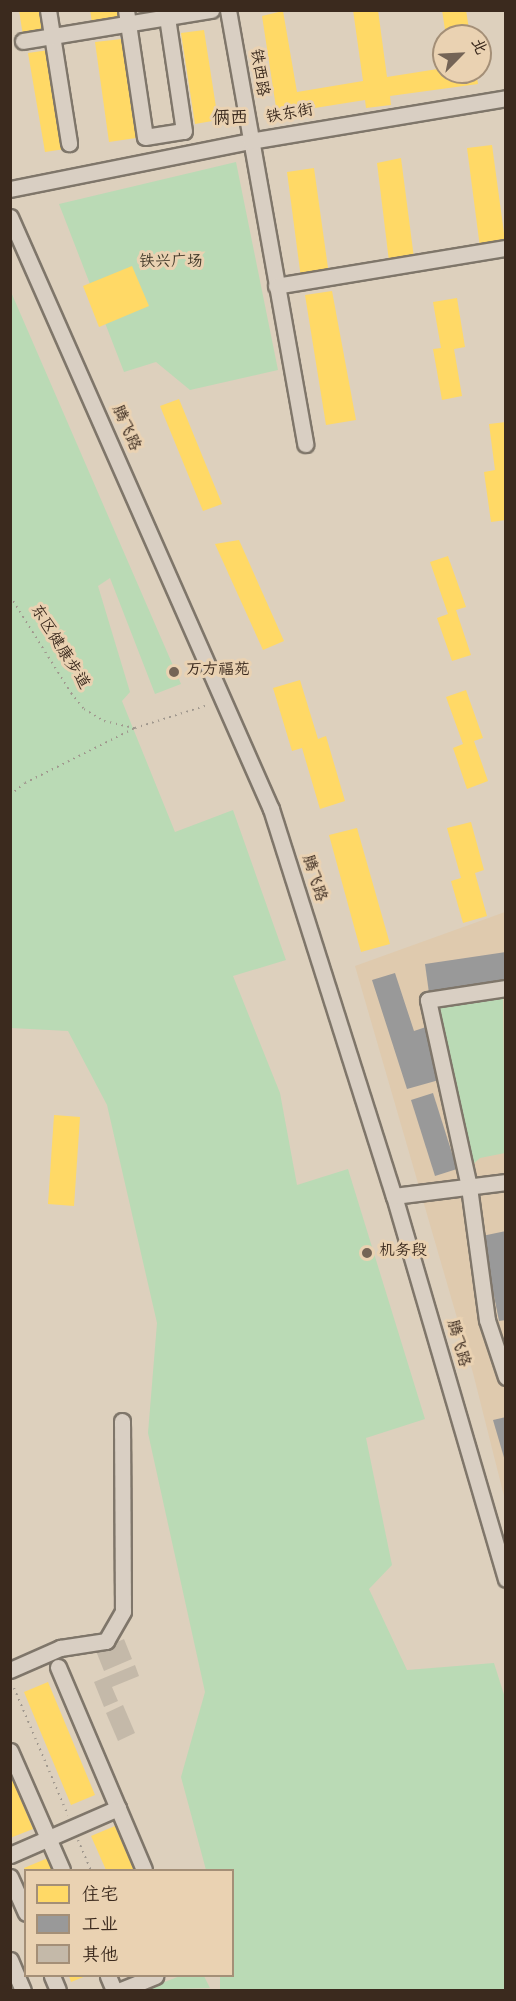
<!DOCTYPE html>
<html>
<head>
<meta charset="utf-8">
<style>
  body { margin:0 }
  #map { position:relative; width:516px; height:2001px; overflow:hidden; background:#ddd0bd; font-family:"Gochi Hand","LXGW WenKai TC",sans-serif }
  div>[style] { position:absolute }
  .built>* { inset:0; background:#dfcaae }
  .green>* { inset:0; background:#badab5 }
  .homes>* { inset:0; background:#ffd966 }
  .industry>* { inset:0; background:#999 }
  .building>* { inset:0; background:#c4b9a9 }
  .path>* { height:2px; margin-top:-1px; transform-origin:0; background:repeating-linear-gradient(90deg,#a0988e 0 1.5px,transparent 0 6px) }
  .roads { filter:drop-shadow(2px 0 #7f766a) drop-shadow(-2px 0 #7f766a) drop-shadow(0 2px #7f766a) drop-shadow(0 -2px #7f766a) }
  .minor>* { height:15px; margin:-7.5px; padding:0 7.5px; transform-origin:7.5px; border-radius:7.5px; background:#d9cfc3 }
  .dots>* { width:16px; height:16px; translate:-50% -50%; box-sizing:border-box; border:3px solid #ead2b2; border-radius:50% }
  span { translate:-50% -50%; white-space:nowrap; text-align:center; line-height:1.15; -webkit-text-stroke:6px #ead2b2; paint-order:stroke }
  .street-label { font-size:16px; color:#3b2a1e }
  .park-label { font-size:16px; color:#453c2c }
  .poi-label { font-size:16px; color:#3b2a1e }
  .left { translate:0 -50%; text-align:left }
  .neighbourhood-label { font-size:18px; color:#3b2a1e }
  .frame { position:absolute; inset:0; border:12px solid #3b2a1e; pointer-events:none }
  .legend { position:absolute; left:24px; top:1869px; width:210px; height:108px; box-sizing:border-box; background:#ead2b2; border:2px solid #a48f77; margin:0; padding:8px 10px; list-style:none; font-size:18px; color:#3b2a1e }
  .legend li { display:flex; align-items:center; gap:12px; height:30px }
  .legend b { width:30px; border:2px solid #a48f77 }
  .north { position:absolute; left:432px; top:24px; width:60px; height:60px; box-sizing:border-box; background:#ead2b2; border:2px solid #a48f77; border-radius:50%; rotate:66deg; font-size:16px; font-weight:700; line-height:24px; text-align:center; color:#3b2a1e }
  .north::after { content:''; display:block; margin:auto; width:21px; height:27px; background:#746456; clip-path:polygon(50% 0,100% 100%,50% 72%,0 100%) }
</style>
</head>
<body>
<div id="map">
  <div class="built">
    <div style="clip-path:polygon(505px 912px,505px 1500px,473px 1373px,355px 966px)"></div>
  </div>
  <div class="green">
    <div style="clip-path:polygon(236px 162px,278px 370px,190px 390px,156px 362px,124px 372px,59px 204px)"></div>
    <div style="clip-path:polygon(11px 292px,181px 684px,155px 694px,110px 578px,98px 586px,130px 692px,122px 701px,175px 832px,233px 810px,286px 960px,233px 976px,280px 1093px,297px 1185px,348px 1169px,425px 1419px,366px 1438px,392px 1565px,369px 1589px,407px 1670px,494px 1663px,506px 1701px,505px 1990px,220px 1990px,220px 1976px,232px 1976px,232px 1870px,206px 1870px,181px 1777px,205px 1692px,148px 1433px,157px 1323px,107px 1105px,68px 1031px,11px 1028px)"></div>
    <div style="clip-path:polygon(503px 993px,505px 1153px,480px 1158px,470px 1167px,436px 1004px)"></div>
    <div style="clip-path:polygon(180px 1976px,204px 1976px,210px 1988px,144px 1990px)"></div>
  </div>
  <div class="homes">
    <div style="clip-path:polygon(19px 10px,41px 10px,44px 33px,23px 36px)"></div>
    <div style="clip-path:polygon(90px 10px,118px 10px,119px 19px,92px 23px)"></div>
    <div style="clip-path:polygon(353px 10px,378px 10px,387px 77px,444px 68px,444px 72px,476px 72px,478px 84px,390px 96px,391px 105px,366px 108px,365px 100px,277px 114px,262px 16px,283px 11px,297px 92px,363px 81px)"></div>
    <div style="clip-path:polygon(442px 10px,466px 10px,470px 36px,446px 36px)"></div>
    <div style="clip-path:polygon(204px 30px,218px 120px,195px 124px,181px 33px)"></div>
    <div style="clip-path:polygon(122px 39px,136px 138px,109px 142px,95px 42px)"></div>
    <div style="clip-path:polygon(49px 50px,65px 149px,45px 152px,28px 53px)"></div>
    <div style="clip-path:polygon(492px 145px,506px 248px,481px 255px,467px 148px)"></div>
    <div style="clip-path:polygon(401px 158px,414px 258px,389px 261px,377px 163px)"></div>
    <div style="clip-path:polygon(314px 168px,329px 275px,301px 278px,287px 172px)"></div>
    <div style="clip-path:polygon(132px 266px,149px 306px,99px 327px,83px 286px)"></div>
    <div style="clip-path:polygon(332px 291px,356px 420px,326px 425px,305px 295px)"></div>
    <div style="clip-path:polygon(457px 298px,465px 347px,454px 349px,462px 396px,442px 400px,433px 349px,441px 348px,433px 302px)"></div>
    <div style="clip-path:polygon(179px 399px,222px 504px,203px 511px,160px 406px)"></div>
    <div style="clip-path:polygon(506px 422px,506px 520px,491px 522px,484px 472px,495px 470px,489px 424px)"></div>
    <div style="clip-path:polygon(239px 540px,284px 641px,263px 650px,215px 544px)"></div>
    <div style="clip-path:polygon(448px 556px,466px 607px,456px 610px,471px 655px,452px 661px,437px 618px,448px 614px,430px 562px)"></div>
    <div style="clip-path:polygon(300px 680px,318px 739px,326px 736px,345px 801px,320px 809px,302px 748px,292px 751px,273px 688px)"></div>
    <div style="clip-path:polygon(466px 690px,483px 738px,474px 741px,488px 781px,467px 789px,453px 748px,463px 744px,446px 697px)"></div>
    <div style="clip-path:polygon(471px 822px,484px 870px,475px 873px,487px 916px,463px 923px,451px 881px,461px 878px,447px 828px)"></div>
    <div style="clip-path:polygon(357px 828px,390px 944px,361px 952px,329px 835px)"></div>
    <div style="clip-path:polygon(54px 1115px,80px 1117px,74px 1206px,48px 1204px)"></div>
    <div style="clip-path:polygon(48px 1682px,95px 1795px,71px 1805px,24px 1692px)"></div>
    <div style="clip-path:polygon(10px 1773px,33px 1829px,10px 1838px)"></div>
    <div style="clip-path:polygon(115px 1826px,134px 1870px,106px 1870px,91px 1836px)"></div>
    <div style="clip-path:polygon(48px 1858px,53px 1870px,25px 1870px,24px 1868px)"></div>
    <div style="clip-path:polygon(69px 1976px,86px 1976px,71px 1982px)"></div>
  </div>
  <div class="industry">
    <div style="clip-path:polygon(506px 952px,506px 981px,429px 993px,425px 964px)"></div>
    <div style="clip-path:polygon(395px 973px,414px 1031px,429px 1026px,435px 1045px,429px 1047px,439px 1080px,407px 1089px,372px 980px)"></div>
    <div style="clip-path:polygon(433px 1093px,457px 1169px,435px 1176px,411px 1100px)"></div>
    <div style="clip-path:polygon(506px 1231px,506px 1320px,499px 1321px,482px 1236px)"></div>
    <div style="clip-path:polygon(506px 1417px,506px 1461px,505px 1461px,493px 1420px)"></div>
  </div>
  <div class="building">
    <div style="clip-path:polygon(124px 1639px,132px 1659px,104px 1671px,96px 1651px)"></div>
    <div style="clip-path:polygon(135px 1665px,139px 1676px,112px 1687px,118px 1701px,104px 1707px,94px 1682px)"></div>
    <div style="clip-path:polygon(123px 1705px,135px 1733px,118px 1741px,106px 1713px)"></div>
  </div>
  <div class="path">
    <div style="left:10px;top:596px;width:115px;rotate:57.8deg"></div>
    <div style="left:71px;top:693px;width:21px;rotate:51deg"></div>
    <div style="left:84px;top:709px;width:23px;rotate:31deg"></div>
    <div style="left:104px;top:721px;width:32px;rotate:13deg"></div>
    <div style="left:135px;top:728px;width:77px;rotate:-17.5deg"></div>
    <div style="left:10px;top:795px;width:19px;rotate:-39deg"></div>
    <div style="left:25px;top:783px;width:123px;rotate:-26.6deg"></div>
    <div style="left:14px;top:1688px;width:138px;rotate:67deg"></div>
    <div style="left:78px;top:1840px;width:33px;rotate:67deg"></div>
  </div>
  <div class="roads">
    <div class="minor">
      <div style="left:48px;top:10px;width:135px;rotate:81deg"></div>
      <div style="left:126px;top:10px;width:128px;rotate:81.5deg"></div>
      <div style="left:145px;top:137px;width:39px;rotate:-9deg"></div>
      <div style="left:184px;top:131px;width:115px;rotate:-98.5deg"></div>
      <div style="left:228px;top:10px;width:441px;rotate:79.9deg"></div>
      <div style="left:23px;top:41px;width:191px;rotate:-9.4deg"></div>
      <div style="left:10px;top:189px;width:245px;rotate:-11.3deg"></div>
      <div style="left:250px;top:141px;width:260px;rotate:-9.5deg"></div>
      <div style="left:10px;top:217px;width:647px;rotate:66.21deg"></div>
      <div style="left:271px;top:809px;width:406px;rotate:72.4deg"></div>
      <div style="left:394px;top:1196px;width:399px;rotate:73.7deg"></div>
      <div style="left:276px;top:286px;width:233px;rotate:-9.4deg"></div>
      <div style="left:506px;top:988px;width:79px;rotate:171.3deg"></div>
      <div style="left:428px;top:1000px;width:191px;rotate:77.6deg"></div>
      <div style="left:469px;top:1187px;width:134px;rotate:82.3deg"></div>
      <div style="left:487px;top:1320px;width:60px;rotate:71.6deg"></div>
      <div style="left:394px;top:1196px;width:113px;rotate:-7.1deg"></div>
      <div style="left:58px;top:1667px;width:220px;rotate:67deg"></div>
      <div style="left:10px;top:1670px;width:55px;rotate:-23.7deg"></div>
      <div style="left:60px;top:1648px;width:47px;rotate:-8.7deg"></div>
      <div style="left:106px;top:1641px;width:34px;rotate:-60deg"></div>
      <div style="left:123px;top:1611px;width:190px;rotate:-90.3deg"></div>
      <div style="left:10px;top:1751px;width:130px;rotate:66.4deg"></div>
      <div style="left:10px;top:1855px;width:118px;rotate:-23.5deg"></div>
      <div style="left:10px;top:1877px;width:39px;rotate:66deg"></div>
      <div style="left:10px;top:1960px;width:33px;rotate:67deg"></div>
      <div style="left:52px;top:1976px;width:15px;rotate:67deg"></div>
      <div style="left:108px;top:1976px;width:15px;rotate:67deg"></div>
      <div style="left:121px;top:1990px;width:37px;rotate:-22deg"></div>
    </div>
  </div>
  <div class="dots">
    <div style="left:174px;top:672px;background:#746456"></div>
    <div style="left:367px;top:1253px;background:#746456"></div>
  </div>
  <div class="street-label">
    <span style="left:257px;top:73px;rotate:81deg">铁西路</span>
    <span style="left:290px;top:116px;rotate:-10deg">铁东街</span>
    <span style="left:124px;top:429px;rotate:66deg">腾飞路</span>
    <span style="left:58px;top:648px;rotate:58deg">东区健康步道</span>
    <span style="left:312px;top:879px;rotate:72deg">腾飞路</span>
    <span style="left:456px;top:1344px;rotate:74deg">腾飞路</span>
  </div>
  <div class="park-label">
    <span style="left:171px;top:264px">铁兴广场</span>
  </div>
  <div class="poi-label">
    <span class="left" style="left:186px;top:672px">万方福苑</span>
    <span class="left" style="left:379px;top:1253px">机务段</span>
  </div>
  <div class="neighbourhood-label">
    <span style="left:230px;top:120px">俩西</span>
  </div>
  <div class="frame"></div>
  <ul class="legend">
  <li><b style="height:16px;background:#ffd966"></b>住宅</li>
  <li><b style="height:16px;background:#999"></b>工业</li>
  <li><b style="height:16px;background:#c4b9a9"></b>其他</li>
  </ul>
  <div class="north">北</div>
</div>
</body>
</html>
